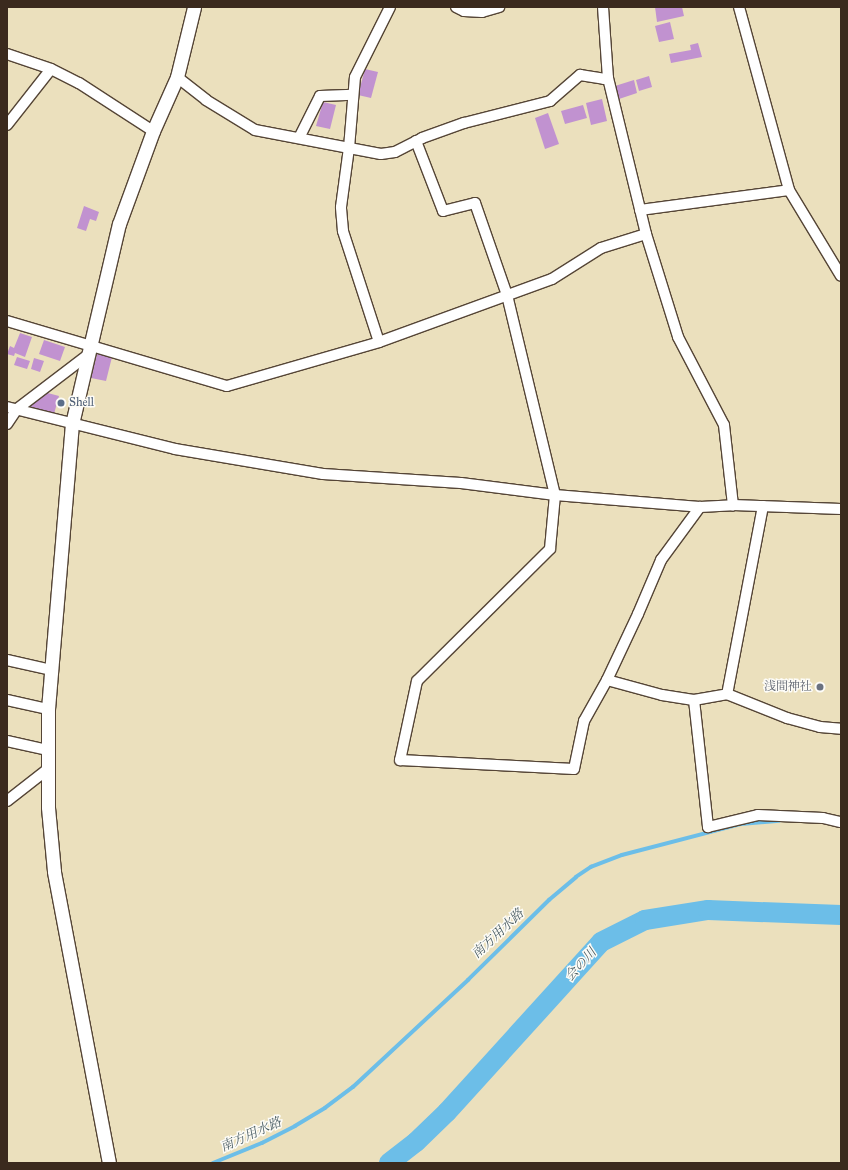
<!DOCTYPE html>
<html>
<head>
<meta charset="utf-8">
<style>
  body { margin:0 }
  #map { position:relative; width:848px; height:1170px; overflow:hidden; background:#ebe0bd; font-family:"IM FELL Great Primer","Noto Serif JP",serif }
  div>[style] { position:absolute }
  .stream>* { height:3.5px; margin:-1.75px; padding:0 1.75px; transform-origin:1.75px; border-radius:1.75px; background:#6cbee8 }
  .river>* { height:20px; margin:-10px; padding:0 10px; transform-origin:10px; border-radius:10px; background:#6cbee8 }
  .building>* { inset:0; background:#c192d0 }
  .roads { filter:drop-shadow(1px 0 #554536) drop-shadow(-1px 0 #554536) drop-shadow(0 1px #554536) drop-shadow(0 -1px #554536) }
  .minor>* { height:10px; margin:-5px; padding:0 5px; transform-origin:5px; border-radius:5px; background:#fff }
  .tertiary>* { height:13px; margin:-6.5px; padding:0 6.5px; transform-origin:6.5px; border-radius:6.5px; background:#fff }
  .dots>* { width:11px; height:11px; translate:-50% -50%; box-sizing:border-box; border:2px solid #fdfcf7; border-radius:50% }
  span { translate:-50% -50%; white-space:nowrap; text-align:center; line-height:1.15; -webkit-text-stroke:3px #fdfcf7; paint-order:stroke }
  .service-label { font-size:12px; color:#4e5e75 }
  .left { translate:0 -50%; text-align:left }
  .worship-label { font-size:12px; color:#5b616d }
  .right { translate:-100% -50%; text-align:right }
  .water-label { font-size:13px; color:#4c5e65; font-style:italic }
  .frame { position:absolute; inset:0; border:8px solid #3b2a1e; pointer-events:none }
</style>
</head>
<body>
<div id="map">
  <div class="stream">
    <div style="left:213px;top:1163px;width:53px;rotate:-22.2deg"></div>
    <div style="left:262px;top:1143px;width:37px;rotate:-27deg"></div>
    <div style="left:295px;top:1126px;width:35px;rotate:-31deg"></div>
    <div style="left:325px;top:1108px;width:35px;rotate:-37deg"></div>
    <div style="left:353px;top:1087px;width:157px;rotate:-42.9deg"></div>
    <div style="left:468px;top:980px;width:114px;rotate:-44.6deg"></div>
    <div style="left:549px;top:900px;width:35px;rotate:-40deg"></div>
    <div style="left:576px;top:877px;width:18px;rotate:-34deg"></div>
    <div style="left:591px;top:867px;width:33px;rotate:-21deg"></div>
    <div style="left:622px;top:855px;width:123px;rotate:-14.6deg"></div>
    <div style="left:741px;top:824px;width:38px;rotate:-5deg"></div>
  </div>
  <div class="river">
    <div style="left:389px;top:1163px;width:34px;rotate:-38deg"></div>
    <div style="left:416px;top:1142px;width:43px;rotate:-44.1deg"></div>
    <div style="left:447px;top:1112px;width:229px;rotate:-47.8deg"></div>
    <div style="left:601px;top:942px;width:49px;rotate:-26.6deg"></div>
    <div style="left:645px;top:920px;width:64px;rotate:-9deg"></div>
    <div style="left:708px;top:910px;width:133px;rotate:2.2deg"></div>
  </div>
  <div class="building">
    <div style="clip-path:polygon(655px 7px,682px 7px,684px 16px,657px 22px)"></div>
    <div style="clip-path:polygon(670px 22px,674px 39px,659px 42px,655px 26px)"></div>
    <div style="clip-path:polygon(698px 43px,702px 57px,671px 63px,669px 54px,691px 50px,690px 45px)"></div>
    <div style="clip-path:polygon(365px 69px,378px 72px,371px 98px,358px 95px)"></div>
    <div style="clip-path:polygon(649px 76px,652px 87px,639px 91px,636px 80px)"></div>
    <div style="clip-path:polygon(634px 80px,637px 93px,619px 99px,615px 86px)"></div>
    <div style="clip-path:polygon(602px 99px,607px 121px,591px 125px,586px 103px)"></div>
    <div style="clip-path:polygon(323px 102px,336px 105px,330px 129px,316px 126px)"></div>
    <div style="clip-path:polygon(583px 105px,587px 118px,565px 124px,561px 111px)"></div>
    <div style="clip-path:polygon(548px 113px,559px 144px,545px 149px,535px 118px)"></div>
    <div style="clip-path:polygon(84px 206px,99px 212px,96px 221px,90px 219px,86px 231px,77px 228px)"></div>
    <div style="clip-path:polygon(20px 333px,32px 337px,25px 357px,15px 353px,14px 356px,7px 354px,10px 346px,14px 348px)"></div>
    <div style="clip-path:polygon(44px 340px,65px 347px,60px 361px,39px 354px)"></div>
    <div style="clip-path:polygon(97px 354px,112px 357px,106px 381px,91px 378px)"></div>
    <div style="clip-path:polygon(17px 357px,30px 361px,27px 369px,14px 365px)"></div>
    <div style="clip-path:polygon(34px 358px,44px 361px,40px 372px,31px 369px)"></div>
    <div style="clip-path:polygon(44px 392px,59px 396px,54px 414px,28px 406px)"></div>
  </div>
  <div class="roads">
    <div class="minor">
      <div style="left:456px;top:7px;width:9px;rotate:27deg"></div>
      <div style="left:464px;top:11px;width:18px;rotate:3deg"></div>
      <div style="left:482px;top:12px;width:18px;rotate:-16deg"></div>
      <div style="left:603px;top:7px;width:71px;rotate:86deg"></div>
      <div style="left:608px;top:78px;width:161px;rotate:76.3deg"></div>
      <div style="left:646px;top:234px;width:108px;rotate:72.7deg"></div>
      <div style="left:678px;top:337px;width:99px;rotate:62.4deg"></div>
      <div style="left:724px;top:425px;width:81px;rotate:83.6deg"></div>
      <div style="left:739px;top:7px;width:190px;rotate:74.7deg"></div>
      <div style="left:789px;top:190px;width:100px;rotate:58.8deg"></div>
      <div style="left:7px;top:54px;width:46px;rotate:18.8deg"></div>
      <div style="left:177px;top:77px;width:37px;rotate:38deg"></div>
      <div style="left:206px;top:100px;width:57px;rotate:31.5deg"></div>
      <div style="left:255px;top:130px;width:128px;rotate:10.8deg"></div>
      <div style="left:381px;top:154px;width:14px;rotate:-8deg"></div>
      <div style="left:395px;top:152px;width:30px;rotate:-27deg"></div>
      <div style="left:422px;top:138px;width:45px;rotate:-19.7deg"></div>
      <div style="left:464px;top:123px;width:89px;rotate:-14.3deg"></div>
      <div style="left:550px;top:101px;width:40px;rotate:-41deg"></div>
      <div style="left:580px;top:75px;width:24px;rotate:9deg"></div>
      <div style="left:604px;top:79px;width:4px;rotate:-14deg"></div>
      <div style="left:7px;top:125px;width:71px;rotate:-51.8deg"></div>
      <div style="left:51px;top:69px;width:31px;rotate:27deg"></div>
      <div style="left:79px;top:83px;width:88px;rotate:33deg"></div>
      <div style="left:299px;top:138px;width:47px;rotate:-63.4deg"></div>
      <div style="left:320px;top:96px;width:33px;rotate:-2deg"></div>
      <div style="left:416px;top:141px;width:75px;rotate:68.9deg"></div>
      <div style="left:443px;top:211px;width:33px;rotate:-14deg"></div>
      <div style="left:475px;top:203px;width:97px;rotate:70.8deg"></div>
      <div style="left:507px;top:295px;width:206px;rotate:76.5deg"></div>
      <div style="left:555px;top:495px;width:54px;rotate:95.3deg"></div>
      <div style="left:550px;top:549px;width:187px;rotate:135.2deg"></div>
      <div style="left:417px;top:681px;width:81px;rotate:102.1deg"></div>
      <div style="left:400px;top:760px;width:174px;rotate:3deg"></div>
      <div style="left:574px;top:769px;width:49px;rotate:-78.2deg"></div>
      <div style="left:584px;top:721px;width:47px;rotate:-60.7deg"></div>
      <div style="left:607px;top:680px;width:73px;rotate:-64.8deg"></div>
      <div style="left:638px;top:614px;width:59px;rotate:-66.9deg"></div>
      <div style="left:661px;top:560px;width:66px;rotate:-53.7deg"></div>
      <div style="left:640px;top:210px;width:150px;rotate:-7.6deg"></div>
      <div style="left:7px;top:321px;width:229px;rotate:16.5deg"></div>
      <div style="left:227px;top:386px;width:158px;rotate:-16.1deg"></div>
      <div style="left:379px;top:342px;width:184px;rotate:-20deg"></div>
      <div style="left:552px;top:279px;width:58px;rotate:-32.3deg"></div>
      <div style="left:601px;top:248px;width:47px;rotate:-17.3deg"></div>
      <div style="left:379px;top:342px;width:117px;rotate:-108deg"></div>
      <div style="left:343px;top:231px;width:24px;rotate:-95deg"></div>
      <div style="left:341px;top:207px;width:60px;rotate:-82.3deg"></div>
      <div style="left:349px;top:148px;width:71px;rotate:-85.2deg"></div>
      <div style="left:355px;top:77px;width:78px;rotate:-63.4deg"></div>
      <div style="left:7px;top:407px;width:173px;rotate:14deg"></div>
      <div style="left:175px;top:449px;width:150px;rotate:9.6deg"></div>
      <div style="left:323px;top:474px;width:138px;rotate:3.7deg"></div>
      <div style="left:461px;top:483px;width:95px;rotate:7.3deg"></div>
      <div style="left:555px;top:495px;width:145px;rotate:4.7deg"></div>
      <div style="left:700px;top:507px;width:33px;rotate:-3deg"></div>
      <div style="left:733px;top:505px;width:108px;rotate:2.1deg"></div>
      <div style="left:7px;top:424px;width:18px;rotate:-56deg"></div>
      <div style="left:17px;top:409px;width:89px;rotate:-37.3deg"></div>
      <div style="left:763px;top:506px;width:191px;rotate:100.8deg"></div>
      <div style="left:727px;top:694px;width:65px;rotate:21.8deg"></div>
      <div style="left:787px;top:718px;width:34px;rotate:15deg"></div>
      <div style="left:820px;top:727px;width:21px;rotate:5deg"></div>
      <div style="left:7px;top:660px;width:45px;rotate:12.8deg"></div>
      <div style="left:607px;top:680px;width:57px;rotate:15.3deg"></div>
      <div style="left:662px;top:695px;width:32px;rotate:9deg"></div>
      <div style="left:694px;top:700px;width:34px;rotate:-10deg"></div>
      <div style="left:7px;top:700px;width:42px;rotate:12.4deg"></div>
      <div style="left:694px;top:700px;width:128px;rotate:83.7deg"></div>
      <div style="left:708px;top:827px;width:51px;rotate:-13.5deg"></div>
      <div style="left:758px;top:815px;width:65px;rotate:2.6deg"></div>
      <div style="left:823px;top:818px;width:18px;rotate:13deg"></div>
      <div style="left:7px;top:741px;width:42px;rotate:12.4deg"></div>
      <div style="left:7px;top:801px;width:52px;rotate:-38deg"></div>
    </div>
    <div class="tertiary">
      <div style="left:109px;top:1163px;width:297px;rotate:-100.7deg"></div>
      <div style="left:54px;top:871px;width:64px;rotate:-95.4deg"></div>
      <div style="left:48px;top:807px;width:98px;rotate:-90deg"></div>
      <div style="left:48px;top:709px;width:286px;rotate:-85.2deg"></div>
      <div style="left:72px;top:424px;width:205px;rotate:-76.8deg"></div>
      <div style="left:119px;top:224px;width:99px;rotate:-69.9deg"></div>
      <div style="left:153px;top:131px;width:59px;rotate:-66deg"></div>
      <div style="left:177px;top:77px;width:72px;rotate:-76.3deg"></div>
    </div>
  </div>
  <div class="dots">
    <div style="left:61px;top:403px;background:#5c6f8a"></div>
    <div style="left:820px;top:687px;background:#6b7280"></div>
  </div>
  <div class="service-label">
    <span class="left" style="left:69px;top:403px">Shell</span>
  </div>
  <div class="worship-label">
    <span class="right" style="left:812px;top:687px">浅間神社</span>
  </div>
  <div class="water-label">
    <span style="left:498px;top:934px;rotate:-43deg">南方用水路</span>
    <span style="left:581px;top:965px;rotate:-48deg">会の川</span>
    <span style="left:251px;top:1135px;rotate:-24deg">南方用水路</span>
  </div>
  <div class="frame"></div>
</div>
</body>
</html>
